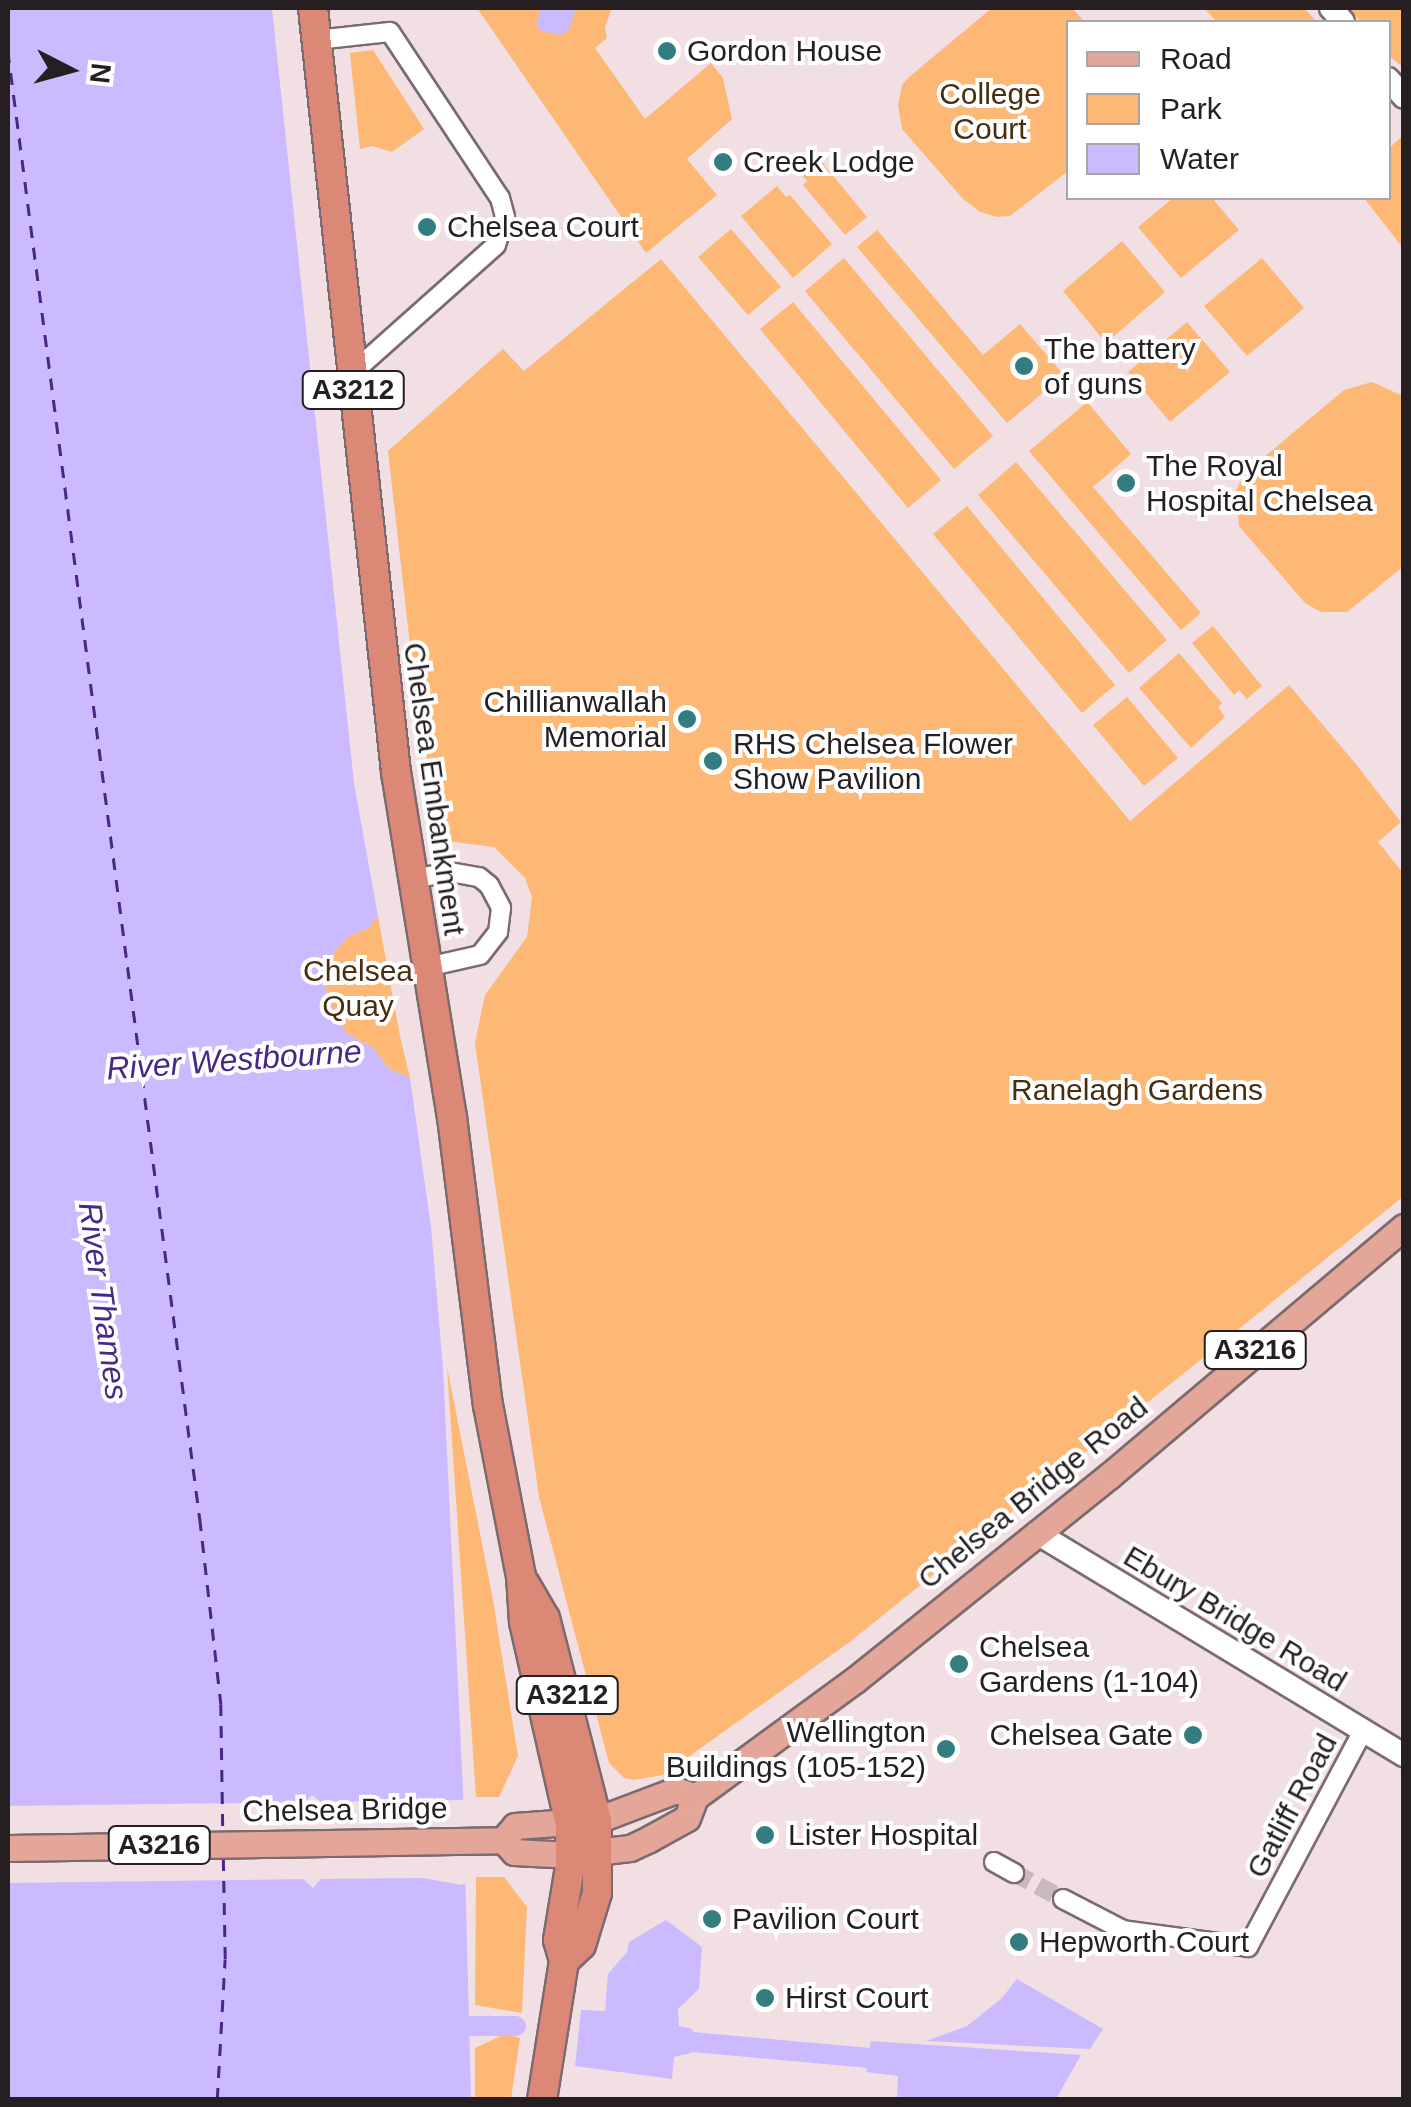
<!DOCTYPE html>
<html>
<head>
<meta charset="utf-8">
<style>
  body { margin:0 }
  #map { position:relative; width:1411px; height:2107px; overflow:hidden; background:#f2dfe3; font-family:Helvetica,sans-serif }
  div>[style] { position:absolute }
  .green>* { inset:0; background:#fcb874 }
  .water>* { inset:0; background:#cbbaff }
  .pier>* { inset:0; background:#f2dfe3 }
  .canal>* { height:20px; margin:-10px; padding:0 10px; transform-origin:10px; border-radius:10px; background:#cbbaff }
  .ferry>* { height:2.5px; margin-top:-1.25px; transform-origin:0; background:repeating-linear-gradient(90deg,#4a2686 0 12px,transparent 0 22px) }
  .minor-tunnel>* { height:18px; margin-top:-9px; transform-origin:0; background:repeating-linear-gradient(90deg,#c9b9bc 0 18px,transparent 0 27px) }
  .roads { filter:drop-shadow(2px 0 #7b6a6f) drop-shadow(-2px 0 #7b6a6f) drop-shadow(0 2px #7b6a6f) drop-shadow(0 -2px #7b6a6f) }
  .minor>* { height:18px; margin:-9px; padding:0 9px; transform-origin:9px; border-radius:9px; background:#fff }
  .secondary>* { height:22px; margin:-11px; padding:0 11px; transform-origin:11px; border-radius:11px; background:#fff }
  .primary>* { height:25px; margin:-12.5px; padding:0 12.5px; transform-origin:12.5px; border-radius:12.5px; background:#e4a699 }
  .trunk>* { height:28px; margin:-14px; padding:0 14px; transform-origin:14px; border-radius:14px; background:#db8877 }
  .dots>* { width:28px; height:28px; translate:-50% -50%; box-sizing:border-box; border:5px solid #fff; border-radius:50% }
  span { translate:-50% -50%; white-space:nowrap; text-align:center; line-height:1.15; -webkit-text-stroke:8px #fff; paint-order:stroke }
  .shield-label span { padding:2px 8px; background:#fff; border:2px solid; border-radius:8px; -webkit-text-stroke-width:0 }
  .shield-label { font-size:28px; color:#261f21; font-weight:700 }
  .poi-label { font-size:30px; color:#261f21 }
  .left { translate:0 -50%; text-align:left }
  .right { translate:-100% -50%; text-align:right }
  .park-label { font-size:30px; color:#492d0f }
  .street-label { font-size:30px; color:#261f21 }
  .water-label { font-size:32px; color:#4a2686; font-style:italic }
  .frame { position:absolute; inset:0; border:10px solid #261f21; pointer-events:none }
  .legend { position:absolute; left:1066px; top:20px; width:325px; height:180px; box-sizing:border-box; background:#fff; border:2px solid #a8a5a6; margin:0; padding:12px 18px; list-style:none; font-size:30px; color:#261f21 }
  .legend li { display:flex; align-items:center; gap:20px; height:50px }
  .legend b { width:50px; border:2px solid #a8a5a6 }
  .north { position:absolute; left:20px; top:20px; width:100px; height:100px; -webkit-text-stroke:8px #fff; paint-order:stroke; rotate:96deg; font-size:28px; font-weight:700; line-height:40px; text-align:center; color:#261f21 }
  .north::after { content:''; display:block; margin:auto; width:35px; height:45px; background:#261f21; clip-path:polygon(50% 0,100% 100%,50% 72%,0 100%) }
</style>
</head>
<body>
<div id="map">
  <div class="green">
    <div style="clip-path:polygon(477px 8px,612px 8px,605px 27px,607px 38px,595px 48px,645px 119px,711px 63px,723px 78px,732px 119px,687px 159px,717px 195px,646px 253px)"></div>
    <div style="clip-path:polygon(992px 8px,1072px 8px,1085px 22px,1068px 22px,1068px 171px,1010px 216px,997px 217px,980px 212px,963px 199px,902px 129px,898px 105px,902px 85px,909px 77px)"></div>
    <div style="clip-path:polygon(1204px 8px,1304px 8px,1317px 22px,1217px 22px)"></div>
    <div style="clip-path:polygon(1348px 8px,1403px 8px,1403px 67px,1389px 56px,1388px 22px,1361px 22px)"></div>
    <div style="clip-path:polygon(373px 50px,424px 129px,392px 152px,372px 146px,360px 149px,350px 53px)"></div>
    <div style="clip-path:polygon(1403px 136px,1403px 248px,1364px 198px,1388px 198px,1389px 148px)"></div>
    <div style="clip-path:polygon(817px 156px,867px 217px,845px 235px,803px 185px,807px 181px,798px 171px)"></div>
    <div style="clip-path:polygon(777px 186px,786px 197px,790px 195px,832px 244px,793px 278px,741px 216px)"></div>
    <div style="clip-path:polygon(1173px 198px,1212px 198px,1239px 230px,1181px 278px,1138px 227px)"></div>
    <div style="clip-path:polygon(731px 229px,781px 287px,748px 315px,698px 257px)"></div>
    <div style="clip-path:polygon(877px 230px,983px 355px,1020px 324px,1064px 375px,1007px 423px,857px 247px)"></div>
    <div style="clip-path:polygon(1122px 241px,1165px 292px,1106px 343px,1063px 291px)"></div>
    <div style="clip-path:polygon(844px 258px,993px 436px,954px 469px,805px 291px)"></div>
    <div style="clip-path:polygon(1262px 258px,1304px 308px,1247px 356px,1204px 306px)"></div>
    <div style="clip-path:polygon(661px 259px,1130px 821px,1289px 685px,1355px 763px,1401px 822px,1378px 842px,1403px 873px,1404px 1196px,851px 1641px,663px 1775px,634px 1780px,624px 1778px,609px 1763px,539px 1497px,475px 1043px,485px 995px,527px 937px,532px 897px,525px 878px,494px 847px,439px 840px,410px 645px,388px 451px,503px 349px,524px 371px)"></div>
    <div style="clip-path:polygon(793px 302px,941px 480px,908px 508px,760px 329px)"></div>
    <div style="clip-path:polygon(1187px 322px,1230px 372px,1170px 422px,1128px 372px)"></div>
    <div style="clip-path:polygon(1372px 382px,1403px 396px,1403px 567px,1347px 612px,1321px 612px,1305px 603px,1239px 526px,1236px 491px,1244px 474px,1344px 390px)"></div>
    <div style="clip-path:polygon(1087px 402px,1131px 454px,1093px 487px,1201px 613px,1181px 630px,1029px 451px)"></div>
    <div style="clip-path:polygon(1016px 462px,1167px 640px,1129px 673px,978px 495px)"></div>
    <div style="clip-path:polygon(967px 506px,1115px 685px,1082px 713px,933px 534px)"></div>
    <div style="clip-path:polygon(1213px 626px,1262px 686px,1247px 699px,1239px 690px,1234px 695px,1192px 643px)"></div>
    <div style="clip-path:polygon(1179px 653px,1222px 703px,1218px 707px,1225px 717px,1191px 748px,1139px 688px)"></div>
    <div style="clip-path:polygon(1127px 697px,1178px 758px,1144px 786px,1093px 725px)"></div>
    <div style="clip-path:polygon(378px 916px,400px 1036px,410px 1078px,389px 1069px,373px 1048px,346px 1033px,328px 1003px,325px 980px,335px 950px,349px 936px,368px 928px)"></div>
    <div style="clip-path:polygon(447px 1367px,492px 1594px,518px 1756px,499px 1797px,476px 1797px)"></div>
    <div style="clip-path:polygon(476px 1877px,504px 1877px,527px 1907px,522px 2013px,475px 2005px)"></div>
    <div style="clip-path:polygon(505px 2034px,520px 2038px,511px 2099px,475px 2099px,475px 2048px)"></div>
  </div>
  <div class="water">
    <div style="clip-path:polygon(evenodd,8px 8px,272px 8px,354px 783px,378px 916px,368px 928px,349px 936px,335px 950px,325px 980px,327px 996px,346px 1033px,373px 1048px,389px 1069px,410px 1078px,431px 1227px,443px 1368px,463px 1790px,471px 2099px,8px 2100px,8px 8px,312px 1795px,321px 1802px,321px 1879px,313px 1888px,303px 1879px,305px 1802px,312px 1795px)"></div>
    <div style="clip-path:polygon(541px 8px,576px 8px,569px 30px,561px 35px,542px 31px,536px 25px)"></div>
    <div style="clip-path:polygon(666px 1920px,702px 1947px,699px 1989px,678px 2009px,679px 2026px,692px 2029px,697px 2042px,691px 2053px,674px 2057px,672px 2079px,575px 2066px,581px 2010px,605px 2011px,608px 1974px,627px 1952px,629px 1942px)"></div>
    <div style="clip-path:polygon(1017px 1979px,1103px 2029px,1090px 2049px,926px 2041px,967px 2026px,1001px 1999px)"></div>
    <div style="clip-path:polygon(871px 2041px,1081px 2055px,1056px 2099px,897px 2099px,898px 2076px,866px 2072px)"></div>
  </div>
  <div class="pier">
    <div style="clip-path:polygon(468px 1800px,467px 1882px,462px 1885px,422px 1878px,314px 1879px,313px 1802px)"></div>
    <div style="clip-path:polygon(311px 1802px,310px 1879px,8px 1883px,8px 1806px)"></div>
  </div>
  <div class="canal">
    <div style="left:445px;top:2026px;width:71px"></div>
    <div style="left:671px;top:2040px;width:199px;rotate:5.2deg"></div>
  </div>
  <div class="ferry">
    <div style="left:8px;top:51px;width:1481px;rotate:82.55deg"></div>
    <div style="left:200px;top:1519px;width:186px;rotate:83.5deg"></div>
    <div style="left:221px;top:1704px;width:129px;rotate:89.1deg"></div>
    <div style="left:217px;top:2100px;width:141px;rotate:-86.8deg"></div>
    <div style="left:225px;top:1959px;width:103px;rotate:-91.1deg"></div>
  </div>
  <div class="minor-tunnel">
    <div style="left:1014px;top:1873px;width:55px;rotate:28deg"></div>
  </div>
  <div class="roads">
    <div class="minor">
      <div style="left:316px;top:40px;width:74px;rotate:-6.2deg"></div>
      <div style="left:390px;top:32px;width:199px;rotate:56.5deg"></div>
      <div style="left:500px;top:198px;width:20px;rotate:75deg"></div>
      <div style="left:505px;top:217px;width:29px;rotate:108deg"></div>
      <div style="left:496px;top:245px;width:194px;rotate:138.3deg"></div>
      <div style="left:412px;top:879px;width:39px;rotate:-10deg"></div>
      <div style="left:450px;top:872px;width:29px;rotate:10deg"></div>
      <div style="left:479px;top:877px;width:13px;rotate:39deg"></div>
      <div style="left:489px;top:885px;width:26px;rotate:62deg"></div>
      <div style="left:501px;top:908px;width:24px;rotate:97deg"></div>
      <div style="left:498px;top:932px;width:29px;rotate:128deg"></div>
      <div style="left:480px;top:955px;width:54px;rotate:167.2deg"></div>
      <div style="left:994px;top:1862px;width:23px;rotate:29deg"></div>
      <div style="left:1063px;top:1899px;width:68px;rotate:27.3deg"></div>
      <div style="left:1123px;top:1930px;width:126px;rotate:7.7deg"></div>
      <div style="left:1248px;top:1947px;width:245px;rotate:-62deg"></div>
    </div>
    <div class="secondary">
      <div style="left:1331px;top:8px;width:18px;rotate:49deg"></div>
      <div style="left:1388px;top:79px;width:24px;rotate:48deg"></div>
      <div style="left:1037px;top:1533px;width:429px;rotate:31.2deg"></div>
    </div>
    <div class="primary">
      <div style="left:503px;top:1840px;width:18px;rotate:-49deg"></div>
      <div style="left:515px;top:1826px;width:82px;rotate:-4.2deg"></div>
      <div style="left:597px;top:1820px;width:85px;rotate:-20.8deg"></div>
      <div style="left:676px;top:1790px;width:20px;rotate:20deg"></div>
      <div style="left:8px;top:1848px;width:495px;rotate:-0.9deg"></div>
      <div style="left:503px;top:1840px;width:16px;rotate:47deg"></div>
      <div style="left:514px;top:1852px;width:57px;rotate:3deg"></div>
      <div style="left:571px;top:1855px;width:59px;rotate:-6.8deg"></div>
      <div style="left:630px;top:1848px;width:21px;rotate:-25deg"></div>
      <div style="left:649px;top:1839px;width:43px;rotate:-28.9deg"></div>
      <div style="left:687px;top:1818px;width:22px;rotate:-69deg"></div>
      <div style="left:695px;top:1797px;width:198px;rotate:-36.2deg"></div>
      <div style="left:855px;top:1680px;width:326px;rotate:-38.8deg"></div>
      <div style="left:1109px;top:1476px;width:386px;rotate:-40.2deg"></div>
    </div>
    <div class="trunk">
      <div style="left:313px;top:8px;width:768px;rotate:83.8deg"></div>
      <div style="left:396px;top:772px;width:350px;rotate:80.8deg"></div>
      <div style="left:452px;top:1117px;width:290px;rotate:82.9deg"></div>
      <div style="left:488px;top:1405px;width:174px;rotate:79.1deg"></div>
      <div style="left:521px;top:1576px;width:46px;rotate:86.3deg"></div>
      <div style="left:524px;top:1622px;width:207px;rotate:77.2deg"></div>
      <div style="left:570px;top:1824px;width:43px;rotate:90deg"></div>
      <div style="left:570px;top:1867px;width:74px;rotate:99.3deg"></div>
      <div style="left:558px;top:1940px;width:22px;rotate:74deg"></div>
      <div style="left:564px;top:1961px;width:141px;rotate:99deg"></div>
      <div style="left:525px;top:1584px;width:39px;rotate:60deg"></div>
      <div style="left:545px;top:1618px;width:209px;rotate:75.6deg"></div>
      <div style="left:597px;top:1820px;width:73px;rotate:90deg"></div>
      <div style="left:597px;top:1893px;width:54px;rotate:107.1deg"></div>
      <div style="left:581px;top:1945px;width:23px;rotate:137deg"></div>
    </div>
  </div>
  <div class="dots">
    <div style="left:667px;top:51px;background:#337c7f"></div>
    <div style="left:723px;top:162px;background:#337c7f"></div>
    <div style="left:427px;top:227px;background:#337c7f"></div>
    <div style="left:1024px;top:366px;background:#337c7f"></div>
    <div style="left:1126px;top:483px;background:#337c7f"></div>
    <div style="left:687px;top:719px;background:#337c7f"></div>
    <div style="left:713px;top:761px;background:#337c7f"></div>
    <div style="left:959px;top:1664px;background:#337c7f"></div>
    <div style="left:1193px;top:1735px;background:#337c7f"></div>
    <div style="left:946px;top:1749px;background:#337c7f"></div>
    <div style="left:765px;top:1835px;background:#337c7f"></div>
    <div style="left:712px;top:1919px;background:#337c7f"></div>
    <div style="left:1019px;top:1942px;background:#337c7f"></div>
    <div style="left:765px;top:1998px;background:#337c7f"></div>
  </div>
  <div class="shield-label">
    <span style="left:353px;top:390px">A3212</span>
    <span style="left:1255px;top:1350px">A3216</span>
    <span style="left:567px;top:1695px">A3212</span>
    <span style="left:159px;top:1845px">A3216</span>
  </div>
  <div class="poi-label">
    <span class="left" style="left:687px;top:51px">Gordon House</span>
    <span class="left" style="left:743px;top:162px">Creek Lodge</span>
    <span class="left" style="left:447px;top:227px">Chelsea Court</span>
    <span class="left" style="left:1044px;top:366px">The battery<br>of guns</span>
    <span class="left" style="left:1146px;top:483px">The Royal<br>Hospital Chelsea</span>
    <span class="right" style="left:667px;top:719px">Chillianwallah<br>Memorial</span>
    <span class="left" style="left:733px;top:761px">RHS Chelsea Flower<br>Show Pavilion</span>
    <span class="left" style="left:979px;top:1664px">Chelsea<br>Gardens (1-104)</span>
    <span class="right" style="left:926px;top:1749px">Wellington<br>Buildings (105-152)</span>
    <span class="right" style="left:1173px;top:1735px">Chelsea Gate</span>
    <span class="left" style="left:788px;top:1835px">Lister Hospital</span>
    <span class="left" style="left:732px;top:1919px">Pavilion Court</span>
    <span class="left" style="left:1039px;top:1942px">Hepworth Court</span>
    <span class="left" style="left:785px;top:1998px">Hirst Court</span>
  </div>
  <div class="park-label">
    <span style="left:990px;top:111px">College<br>Court</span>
    <span style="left:358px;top:988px">Chelsea<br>Quay</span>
    <span style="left:1137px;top:1090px">Ranelagh Gardens</span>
  </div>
  <div class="street-label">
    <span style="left:434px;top:789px;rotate:82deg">Chelsea Embankment</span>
    <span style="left:1033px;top:1493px;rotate:-39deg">Chelsea Bridge Road</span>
    <span style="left:1235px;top:1619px;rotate:31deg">Ebury Bridge Road</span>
    <span style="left:1292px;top:1806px;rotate:-62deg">Gatliff Road</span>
    <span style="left:345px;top:1810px;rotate:-1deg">Chelsea Bridge</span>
  </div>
  <div class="water-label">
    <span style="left:234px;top:1060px;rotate:-4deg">River Westbourne</span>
    <span style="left:103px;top:1301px;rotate:82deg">River Thames</span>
  </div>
  <div class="frame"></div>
  <ul class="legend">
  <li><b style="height:12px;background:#e4a699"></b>Road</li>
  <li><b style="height:28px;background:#fcb874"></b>Park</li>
  <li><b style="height:28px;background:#cbbaff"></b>Water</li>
  </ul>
  <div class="north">N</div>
</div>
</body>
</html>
